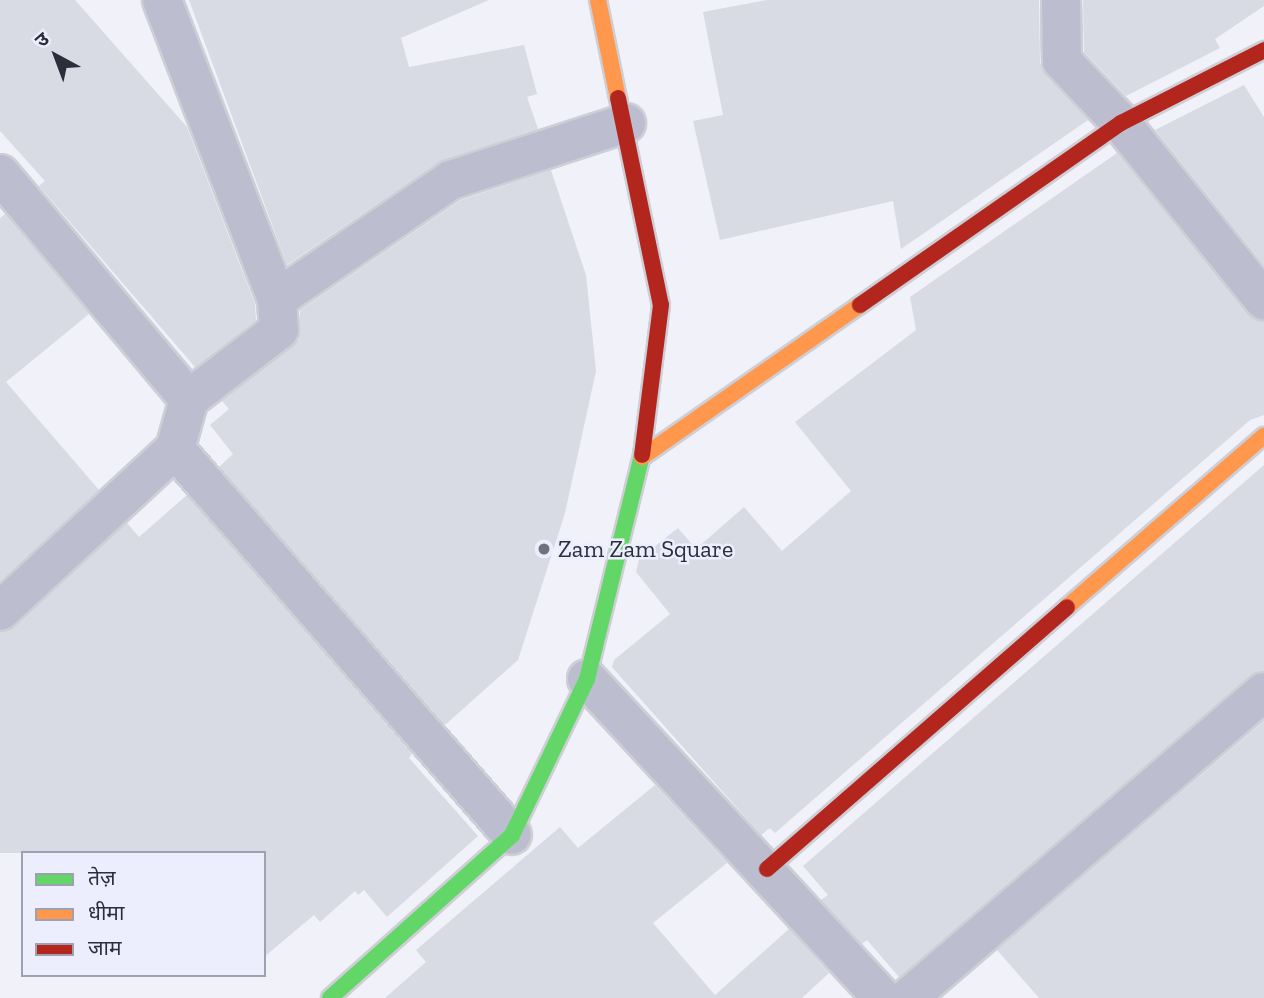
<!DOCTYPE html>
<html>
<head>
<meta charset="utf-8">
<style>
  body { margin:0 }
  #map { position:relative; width:1264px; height:998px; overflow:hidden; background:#f0f1f9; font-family:"Zilla Slab","Noto Sans Devanagari",serif }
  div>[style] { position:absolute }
  .building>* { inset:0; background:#d8dae4 }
  .roads { filter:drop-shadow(2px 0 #cecfd6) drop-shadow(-2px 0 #cecfd6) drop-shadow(0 2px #cecfd6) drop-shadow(0 -2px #cecfd6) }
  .street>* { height:38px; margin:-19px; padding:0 19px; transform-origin:19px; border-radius:19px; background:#bcbecf }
  .fast>* { height:16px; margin:-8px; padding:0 8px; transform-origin:8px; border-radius:8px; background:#63d668 }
  .slow>* { height:16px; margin:-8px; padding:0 8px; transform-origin:8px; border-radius:8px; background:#ff974d }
  .jam>* { height:16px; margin:-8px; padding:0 8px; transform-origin:8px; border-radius:8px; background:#b3261e }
  .dots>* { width:19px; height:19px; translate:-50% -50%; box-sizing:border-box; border:4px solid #eceefd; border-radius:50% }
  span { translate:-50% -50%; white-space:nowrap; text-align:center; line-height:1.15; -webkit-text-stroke:5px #eceefd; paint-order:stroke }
  .poi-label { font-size:24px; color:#2d2e3c }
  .left { translate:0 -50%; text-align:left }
  .legend { position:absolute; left:21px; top:851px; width:245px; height:126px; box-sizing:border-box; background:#eceefd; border:2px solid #a0a1b0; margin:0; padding:9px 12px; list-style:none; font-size:21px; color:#2d2e3c }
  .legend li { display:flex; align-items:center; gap:14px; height:35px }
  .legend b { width:35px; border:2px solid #a0a1b0 }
  .north { position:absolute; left:21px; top:21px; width:70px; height:70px; -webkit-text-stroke:5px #eceefd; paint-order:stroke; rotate:319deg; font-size:19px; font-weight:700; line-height:28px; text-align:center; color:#2d2e3c }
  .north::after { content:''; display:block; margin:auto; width:24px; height:32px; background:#2d2e3c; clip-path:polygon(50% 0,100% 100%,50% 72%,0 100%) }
</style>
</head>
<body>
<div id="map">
  <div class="building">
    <div style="clip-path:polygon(0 0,75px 0,187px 127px,255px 304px,256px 320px,195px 367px,39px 186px,45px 181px,0 131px)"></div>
    <div style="clip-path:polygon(189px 0,489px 0,401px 38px,409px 67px,524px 45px,537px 94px,527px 97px,538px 129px,439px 162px,287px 265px)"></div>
    <div style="clip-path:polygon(767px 0,1039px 0,1040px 62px,1046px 76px,1088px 120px,901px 249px,893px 201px,720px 240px,693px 121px,723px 115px,703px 12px)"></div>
    <div style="clip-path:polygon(1083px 0,1264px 0,1264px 6px,1215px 39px,1220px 48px,1126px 96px,1084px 52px)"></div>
    <div style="clip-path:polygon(1244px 85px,1264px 117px,1264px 265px,1155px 130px)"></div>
    <div style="clip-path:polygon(1117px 153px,1247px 314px,1264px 321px,1264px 415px,1250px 420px,775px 833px,770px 828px,761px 835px,612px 667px,614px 660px,670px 614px,636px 572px,639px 559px,678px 528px,696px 549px,744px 507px,782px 551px,851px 491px,795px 422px,916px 330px,910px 297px)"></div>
    <div style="clip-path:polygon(551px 170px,586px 275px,596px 371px,565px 513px,518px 660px,445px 725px,219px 467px,233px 454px,210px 425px,229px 409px,222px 401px,299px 340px,300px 310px,461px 200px)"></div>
    <div style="clip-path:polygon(5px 214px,89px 314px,6px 382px,99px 490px,0 581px,0 218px)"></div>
    <div style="clip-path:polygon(1264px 465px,1264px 671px,1250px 675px,899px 977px,867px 940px,862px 944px,821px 900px,828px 895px,803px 866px)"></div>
    <div style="clip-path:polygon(187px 495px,412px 754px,409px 758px,478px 836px,387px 917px,364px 890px,358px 895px,355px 891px,320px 922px,314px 915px,264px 957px,264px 853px,0 853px,0 632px,15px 627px,127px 523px,139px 537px)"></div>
    <div style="clip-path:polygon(1264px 721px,1264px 998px,1039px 998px,997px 950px)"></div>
    <div style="clip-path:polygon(655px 785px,727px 863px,653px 923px,715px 995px,789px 929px,829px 973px,802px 998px,385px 998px,426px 962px,416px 950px,560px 827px,578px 848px)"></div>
  </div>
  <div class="roads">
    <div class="street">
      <div style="left:162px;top:0;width:320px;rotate:69deg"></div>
      <div style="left:1061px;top:0;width:61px;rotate:89.1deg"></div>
      <div style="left:1062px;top:61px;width:86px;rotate:46.4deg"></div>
      <div style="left:1121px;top:123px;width:228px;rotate:51.1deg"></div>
      <div style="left:0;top:174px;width:294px;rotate:50deg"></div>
      <div style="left:189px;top:399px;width:52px;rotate:105.6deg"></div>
      <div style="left:175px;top:449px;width:238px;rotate:137.2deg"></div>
      <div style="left:189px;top:399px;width:113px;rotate:-37.5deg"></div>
      <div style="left:279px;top:330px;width:31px;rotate:-94deg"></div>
      <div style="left:277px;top:299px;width:211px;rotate:-34.4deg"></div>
      <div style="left:451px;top:180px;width:184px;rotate:-18deg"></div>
      <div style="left:175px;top:449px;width:512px;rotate:48.88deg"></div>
      <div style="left:587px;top:679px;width:434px;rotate:47.2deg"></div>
      <div style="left:908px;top:998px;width:469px;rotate:-40.7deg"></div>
    </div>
    <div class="fast">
      <div style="left:330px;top:998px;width:244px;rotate:-41.8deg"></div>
      <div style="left:512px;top:835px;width:173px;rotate:-64.3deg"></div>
      <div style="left:587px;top:679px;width:231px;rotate:-76.2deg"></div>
    </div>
    <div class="slow">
      <div style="left:598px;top:0;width:100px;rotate:78.5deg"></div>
      <div style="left:642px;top:457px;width:266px;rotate:-34.9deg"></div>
      <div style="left:1067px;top:607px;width:261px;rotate:-41deg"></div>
    </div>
    <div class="jam">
      <div style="left:618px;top:98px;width:211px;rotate:78.3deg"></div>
      <div style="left:661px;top:305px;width:151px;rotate:97.2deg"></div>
      <div style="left:860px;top:305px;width:318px;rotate:-34.9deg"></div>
      <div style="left:1121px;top:123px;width:161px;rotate:-27deg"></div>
      <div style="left:767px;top:869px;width:398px;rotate:-41.1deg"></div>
    </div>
  </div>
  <div class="dots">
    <div style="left:544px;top:549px;background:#71727e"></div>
  </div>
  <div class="poi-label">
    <span class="left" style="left:558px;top:549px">Zam Zam Square</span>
  </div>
  <ul class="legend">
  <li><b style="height:9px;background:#63d668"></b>तेज़</li>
  <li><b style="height:9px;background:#ff974d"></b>धीमा</li>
  <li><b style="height:9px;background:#b3261e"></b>जाम</li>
  </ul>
  <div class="north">उ</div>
</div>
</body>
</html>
